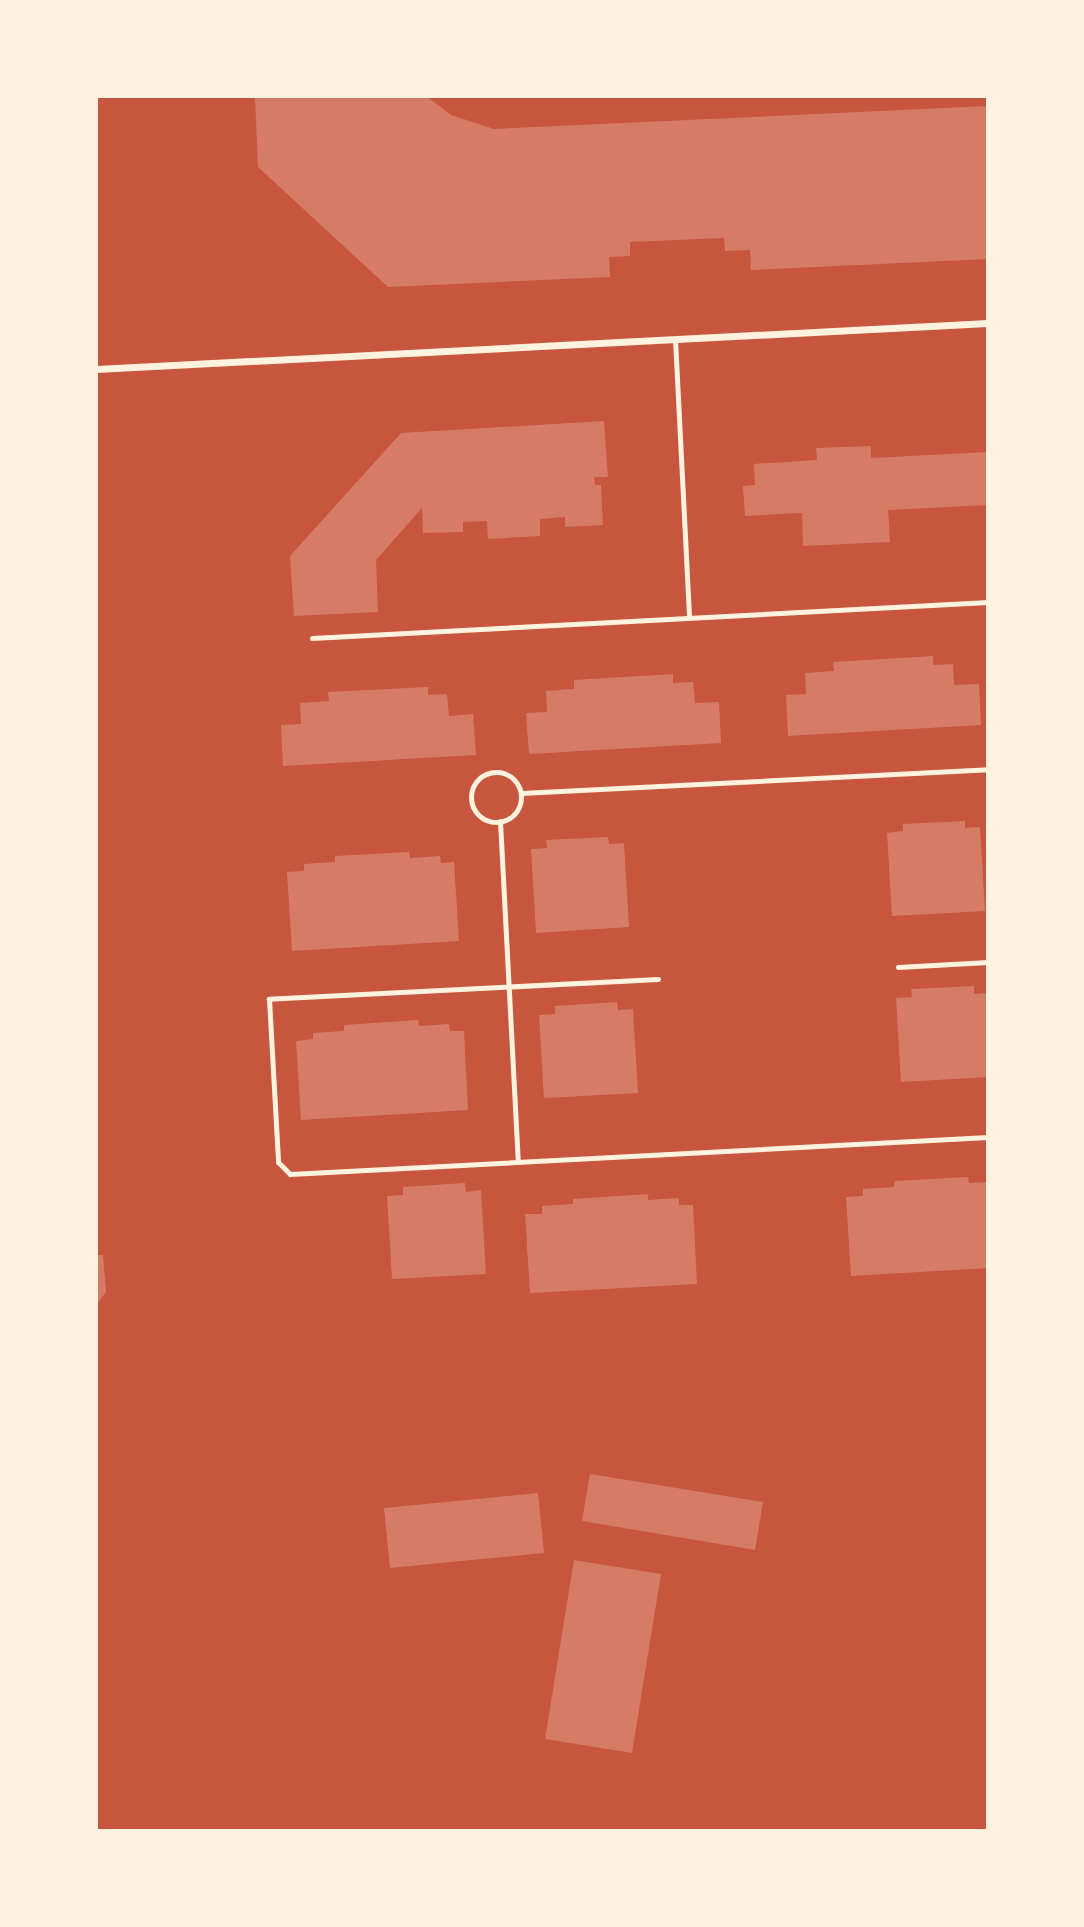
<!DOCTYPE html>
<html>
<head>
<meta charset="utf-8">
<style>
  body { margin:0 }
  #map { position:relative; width:1084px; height:1927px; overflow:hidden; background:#c8553d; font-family:"DM Sans",sans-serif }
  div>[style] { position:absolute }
  .building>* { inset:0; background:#d67c66 }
  .service>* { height:5px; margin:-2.5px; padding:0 2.5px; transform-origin:2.5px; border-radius:2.5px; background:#fff3e0 }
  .service>.ring { margin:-2.5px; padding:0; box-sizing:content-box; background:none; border:5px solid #fff3e0; border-radius:50% }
  .minor>* { height:7px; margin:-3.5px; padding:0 3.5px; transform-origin:3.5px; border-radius:3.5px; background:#fff3e0 }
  span { translate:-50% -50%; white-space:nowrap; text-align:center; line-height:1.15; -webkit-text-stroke:7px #fff3e0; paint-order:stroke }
  .frame { position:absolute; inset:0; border:98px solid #fff3e0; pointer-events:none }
</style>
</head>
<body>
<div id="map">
  <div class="building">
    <div style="clip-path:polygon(255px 96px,426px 96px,451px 115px,494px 129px,988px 106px,988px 259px,751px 270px,750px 250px,725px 251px,724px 238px,630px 242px,630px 256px,609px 257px,610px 277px,388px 287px,258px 167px)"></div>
    <div style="clip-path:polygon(604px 421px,608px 477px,594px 477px,595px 485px,601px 485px,603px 525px,565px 527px,565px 517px,540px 519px,540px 536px,488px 539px,487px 521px,463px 522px,463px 532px,423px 533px,422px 508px,376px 560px,378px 612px,294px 616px,290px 556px,401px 433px)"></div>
    <div style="clip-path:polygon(871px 446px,871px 458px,988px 452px,988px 505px,888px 510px,890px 542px,803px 546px,802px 513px,745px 516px,743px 486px,755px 485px,754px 464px,817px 460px,816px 448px)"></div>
    <div style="clip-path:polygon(933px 656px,933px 665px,953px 664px,954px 685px,979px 684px,981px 725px,788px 736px,786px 695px,806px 694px,805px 673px,834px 671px,833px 662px)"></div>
    <div style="clip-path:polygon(673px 674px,673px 683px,693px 682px,695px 703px,719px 702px,721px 743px,529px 754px,526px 713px,547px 712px,546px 691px,574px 689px,574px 680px)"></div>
    <div style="clip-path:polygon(428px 687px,428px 695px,447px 694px,449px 716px,473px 714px,476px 755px,283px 766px,281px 725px,301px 724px,300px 703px,329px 701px,328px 692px)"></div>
    <div style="clip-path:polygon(965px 821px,965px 828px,980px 827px,985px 911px,892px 916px,887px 833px,903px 831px,903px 824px)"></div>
    <div style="clip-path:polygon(608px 837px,609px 844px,624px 843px,629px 927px,536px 933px,531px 849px,547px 848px,546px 840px)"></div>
    <div style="clip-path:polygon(409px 852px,410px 858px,440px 856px,441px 863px,454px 862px,459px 941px,292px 951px,287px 872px,304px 871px,304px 864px,335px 862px,335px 856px)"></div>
    <div style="clip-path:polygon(974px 986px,974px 994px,988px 993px,988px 1077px,901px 1082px,896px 998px,912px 997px,911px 989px)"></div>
    <div style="clip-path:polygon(617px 1002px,618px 1010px,633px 1009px,638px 1093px,544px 1098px,539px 1015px,555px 1014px,555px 1006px)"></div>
    <div style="clip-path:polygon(418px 1020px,419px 1026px,449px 1024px,450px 1031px,464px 1031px,468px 1110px,301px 1120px,296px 1041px,313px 1039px,313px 1033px,344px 1031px,344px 1025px)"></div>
    <div style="clip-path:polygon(968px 1177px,969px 1183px,988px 1182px,988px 1268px,851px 1276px,846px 1197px,863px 1196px,863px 1189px,894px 1187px,895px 1181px)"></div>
    <div style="clip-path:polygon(465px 1183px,466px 1192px,481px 1190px,486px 1274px,392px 1279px,387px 1196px,403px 1195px,403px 1187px)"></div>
    <div style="clip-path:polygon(648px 1194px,648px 1200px,679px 1198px,679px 1205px,693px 1205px,697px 1284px,530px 1293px,525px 1214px,542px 1214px,542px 1206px,573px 1204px,573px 1199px)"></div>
    <div style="clip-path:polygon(96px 1255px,103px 1255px,106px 1292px,96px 1305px)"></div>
    <div style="clip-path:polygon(590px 1474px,763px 1502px,755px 1550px,582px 1521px)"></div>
    <div style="clip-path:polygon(538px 1493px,544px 1553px,390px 1568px,384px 1508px)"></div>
    <div style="clip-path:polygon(574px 1560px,661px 1574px,632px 1753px,545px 1739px)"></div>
  </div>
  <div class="service">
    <div style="left:675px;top:339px;width:279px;rotate:87.1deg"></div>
    <div style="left:312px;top:638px;width:677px;rotate:-3.05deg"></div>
    <div class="ring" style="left:471px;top:772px;width:45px;height:45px"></div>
    <div style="left:521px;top:793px;width:468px;rotate:-2.9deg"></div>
    <div style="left:500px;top:821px;width:341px;rotate:87deg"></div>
    <div style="left:898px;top:967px;width:90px;rotate:-3.2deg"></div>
    <div style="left:658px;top:979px;width:390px;rotate:177.1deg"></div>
    <div style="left:269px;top:999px;width:163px;rotate:86.8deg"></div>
    <div style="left:278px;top:1162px;width:17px;rotate:45deg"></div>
    <div style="left:290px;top:1174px;width:699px;rotate:-3.03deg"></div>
  </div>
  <div class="minor">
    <div style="left:96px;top:369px;width:893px;rotate:-2.95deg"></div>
  </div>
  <div class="frame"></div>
</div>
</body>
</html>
